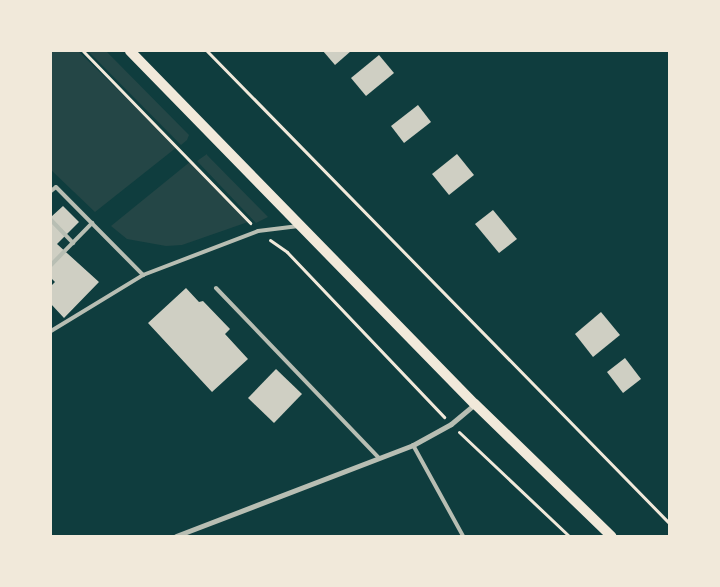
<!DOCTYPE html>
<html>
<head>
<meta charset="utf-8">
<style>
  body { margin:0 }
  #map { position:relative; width:720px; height:587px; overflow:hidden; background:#0f3d3e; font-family:Mulish,sans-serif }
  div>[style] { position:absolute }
  .green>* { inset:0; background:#244646 }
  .building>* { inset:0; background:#cfcfc3 }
  .path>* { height:3px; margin:-1.5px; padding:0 1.5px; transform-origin:1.5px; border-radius:1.5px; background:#f1e9da }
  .service>* { height:4px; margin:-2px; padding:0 2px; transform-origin:2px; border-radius:2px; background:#b8beb3 }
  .minor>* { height:5px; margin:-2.5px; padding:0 2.5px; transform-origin:2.5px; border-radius:2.5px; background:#b8beb3 }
  .secondary>* { height:10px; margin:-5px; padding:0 5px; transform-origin:5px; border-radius:5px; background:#f1e9da }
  span { translate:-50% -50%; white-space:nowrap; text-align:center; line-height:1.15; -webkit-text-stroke:5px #f1e9da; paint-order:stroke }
  .frame { position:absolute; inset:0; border:52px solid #f1e9da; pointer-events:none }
</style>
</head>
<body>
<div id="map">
  <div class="green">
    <div style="clip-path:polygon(51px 51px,78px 51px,177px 147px,95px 212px,51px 170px)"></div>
    <div style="clip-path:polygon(88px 51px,106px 51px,189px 135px,187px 140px,181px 145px)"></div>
    <div style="clip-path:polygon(207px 154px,207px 155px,268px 217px,256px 223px,197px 161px)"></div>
    <div style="clip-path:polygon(191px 161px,248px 222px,182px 245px,166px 246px,127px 239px,111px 226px)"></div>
  </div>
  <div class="building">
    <div style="clip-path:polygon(323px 51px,351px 51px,335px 65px)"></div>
    <div style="clip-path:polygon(379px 55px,394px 73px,366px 96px,351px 78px)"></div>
    <div style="clip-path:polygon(418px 105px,431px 122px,404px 143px,391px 126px)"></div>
    <div style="clip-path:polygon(457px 154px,474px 175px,449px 195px,432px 174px)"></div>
    <div style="clip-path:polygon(63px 206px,79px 222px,57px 244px,99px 282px,64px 318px,51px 304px,51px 286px,55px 282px,51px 278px,51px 217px)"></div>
    <div style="clip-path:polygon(493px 210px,517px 239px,499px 253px,475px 224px)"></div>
    <div style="clip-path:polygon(186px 288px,199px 302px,203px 301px,230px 329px,225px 334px,248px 359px,212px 392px,148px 323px)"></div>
    <div style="clip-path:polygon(601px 312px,620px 335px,593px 357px,575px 334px)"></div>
    <div style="clip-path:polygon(625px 358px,641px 379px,623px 393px,607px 372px)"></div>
    <div style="clip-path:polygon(276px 369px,302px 394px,274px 423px,248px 398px)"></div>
  </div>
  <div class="path">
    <div style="left:83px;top:51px;width:240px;rotate:45.8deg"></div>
    <div style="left:207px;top:51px;width:660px;rotate:45.61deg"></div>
    <div style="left:270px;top:240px;width:21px;rotate:35deg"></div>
    <div style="left:287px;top:252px;width:228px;rotate:46.4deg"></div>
    <div style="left:459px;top:432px;width:151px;rotate:43.4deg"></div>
  </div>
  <div class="service">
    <div style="left:51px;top:191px;width:6px;rotate:-39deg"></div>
    <div style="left:56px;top:187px;width:124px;rotate:45.3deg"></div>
    <div style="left:51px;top:220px;width:32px;rotate:46deg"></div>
    <div style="left:51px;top:265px;width:59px;rotate:-45.7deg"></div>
    <div style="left:216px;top:288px;width:236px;rotate:46.2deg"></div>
    <div style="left:51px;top:331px;width:108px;rotate:-31.3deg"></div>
    <div style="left:143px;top:275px;width:123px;rotate:-20.9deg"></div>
    <div style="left:258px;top:231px;width:39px;rotate:-7deg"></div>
    <div style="left:413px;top:445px;width:104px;rotate:61.2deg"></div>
  </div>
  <div class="minor">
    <div style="left:176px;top:536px;width:254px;rotate:-21deg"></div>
    <div style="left:413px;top:445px;width:43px;rotate:-28.9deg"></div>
    <div style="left:451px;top:424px;width:31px;rotate:-40deg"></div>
  </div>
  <div class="secondary">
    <div style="left:130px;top:51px;width:494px;rotate:45.7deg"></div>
    <div style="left:475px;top:404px;width:190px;rotate:44.1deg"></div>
  </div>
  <div class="frame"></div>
</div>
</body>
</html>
